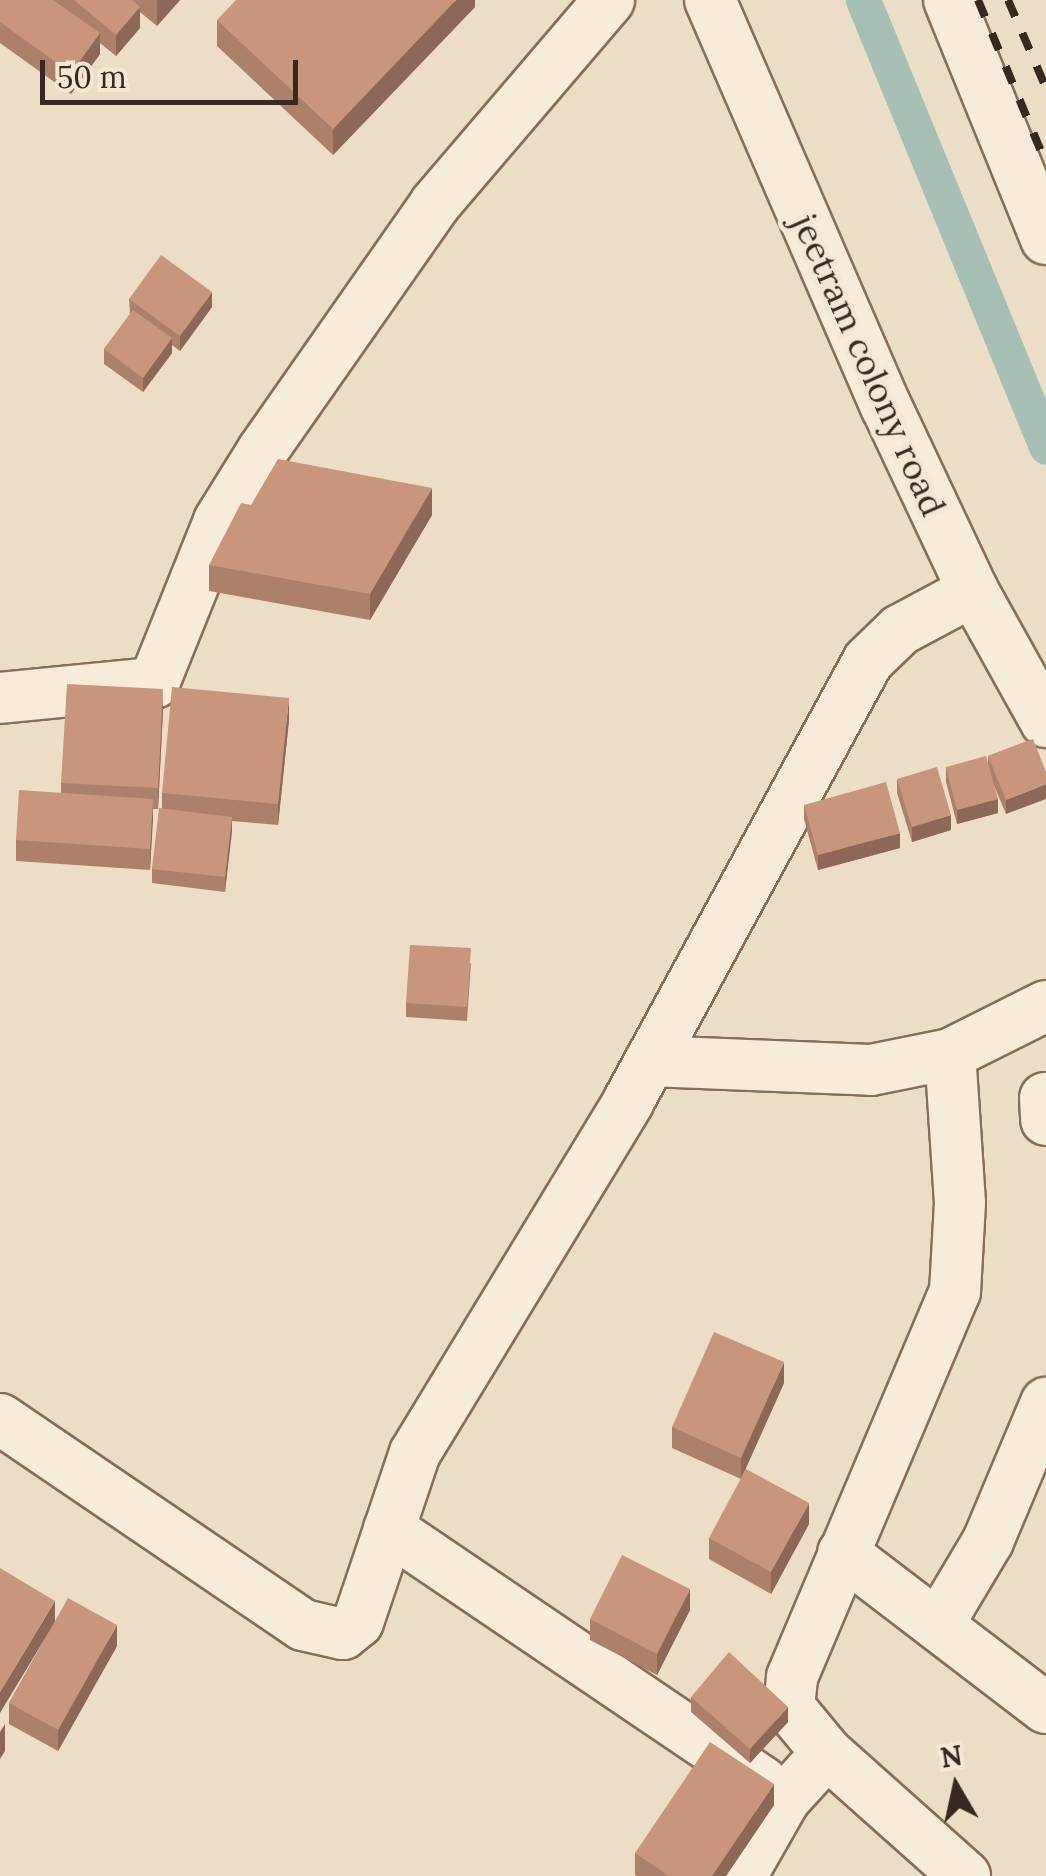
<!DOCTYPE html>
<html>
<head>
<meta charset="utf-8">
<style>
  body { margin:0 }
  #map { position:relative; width:1046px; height:1876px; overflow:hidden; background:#ecddc6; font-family:Lora,serif }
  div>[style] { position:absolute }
  .canal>* { height:35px; margin:-17.5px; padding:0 17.5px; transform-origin:17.5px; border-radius:17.5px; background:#a7c0b6 }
  .roads { filter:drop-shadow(2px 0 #876e5c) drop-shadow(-2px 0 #876e5c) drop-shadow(0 2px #876e5c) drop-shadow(0 -2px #876e5c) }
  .minor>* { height:50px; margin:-25px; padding:0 25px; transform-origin:25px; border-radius:25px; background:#f7ebd9 }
  .rail>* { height:8px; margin-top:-4px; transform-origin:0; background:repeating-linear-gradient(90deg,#37291f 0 18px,transparent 0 36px) }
  .wall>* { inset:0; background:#ad806c }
  .shaded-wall>* { inset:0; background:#8d6858 }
  .building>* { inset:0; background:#c9957d }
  span { translate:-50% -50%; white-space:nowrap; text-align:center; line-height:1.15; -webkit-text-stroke:10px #f4e8d5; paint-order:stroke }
  .street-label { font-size:35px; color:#37291f }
  .north { position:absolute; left:906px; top:1736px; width:100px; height:100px; -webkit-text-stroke:8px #f4e8d5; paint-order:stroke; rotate:351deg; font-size:28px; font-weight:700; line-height:40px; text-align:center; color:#37291f }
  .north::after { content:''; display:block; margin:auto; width:35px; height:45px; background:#37291f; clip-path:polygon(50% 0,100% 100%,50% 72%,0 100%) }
  .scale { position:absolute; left:40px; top:60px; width:258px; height:45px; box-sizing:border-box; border:5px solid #37291f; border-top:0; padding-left:12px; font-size:30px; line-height:35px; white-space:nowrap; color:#37291f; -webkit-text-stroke:8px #f4e8d5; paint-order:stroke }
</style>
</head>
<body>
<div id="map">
  <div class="canal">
    <div style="left:863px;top:0;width:483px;rotate:67.7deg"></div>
  </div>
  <div class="roads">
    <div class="minor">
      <div style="left:710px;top:0;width:443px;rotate:66.6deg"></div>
      <div style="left:886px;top:406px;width:204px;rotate:64.8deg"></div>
      <div style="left:973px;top:591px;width:150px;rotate:60.9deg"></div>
      <div style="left:949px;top:0;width:258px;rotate:67.9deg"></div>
      <div style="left:0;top:698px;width:155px;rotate:-5.6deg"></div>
      <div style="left:154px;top:683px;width:175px;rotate:-68.1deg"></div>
      <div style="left:219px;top:521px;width:84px;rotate:-58.2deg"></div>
      <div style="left:263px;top:450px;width:300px;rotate:-55deg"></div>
      <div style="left:435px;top:204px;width:268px;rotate:-49.5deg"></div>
      <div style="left:650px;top:1061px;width:221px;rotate:2.3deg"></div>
      <div style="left:871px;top:1070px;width:81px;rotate:-11.4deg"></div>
      <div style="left:950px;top:1054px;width:107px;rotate:-26.6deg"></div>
      <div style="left:1045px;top:1098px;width:22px;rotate:87deg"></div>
      <div style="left:0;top:1419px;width:366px;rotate:34.2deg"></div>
      <div style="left:303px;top:1625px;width:41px;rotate:12.7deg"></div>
      <div style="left:343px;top:1634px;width:19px;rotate:-39deg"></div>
      <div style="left:358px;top:1622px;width:178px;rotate:-71.4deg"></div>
      <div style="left:415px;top:1453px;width:411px;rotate:-58.7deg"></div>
      <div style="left:628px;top:1102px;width:502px;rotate:-61.44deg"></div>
      <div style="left:868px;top:661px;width:45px;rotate:-44.1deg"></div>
      <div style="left:900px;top:630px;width:83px;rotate:-28.1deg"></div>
      <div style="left:389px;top:1529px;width:451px;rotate:34.1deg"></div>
      <div style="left:843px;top:1553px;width:255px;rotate:37.4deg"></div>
      <div style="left:938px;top:1625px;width:98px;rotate:-59.2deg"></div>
      <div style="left:988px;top:1541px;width:150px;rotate:-67.2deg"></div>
      <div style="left:827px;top:1753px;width:185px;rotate:41.7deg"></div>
      <div style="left:741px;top:1876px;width:89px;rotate:-60.3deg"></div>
      <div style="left:785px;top:1799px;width:62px;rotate:-47.6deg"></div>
      <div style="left:827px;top:1753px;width:60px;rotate:-129.6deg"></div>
      <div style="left:789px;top:1707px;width:30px;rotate:-84deg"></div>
      <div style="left:792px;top:1677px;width:418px;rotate:-67.1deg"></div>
      <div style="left:955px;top:1292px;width:89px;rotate:-86.8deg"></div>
      <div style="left:960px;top:1203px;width:149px;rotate:-93.8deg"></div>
    </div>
  </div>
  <div class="rail">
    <div style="left:978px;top:0;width:177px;rotate:67.4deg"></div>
    <div style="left:1008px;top:0;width:96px;rotate:66.6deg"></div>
  </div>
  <div class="wall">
    <div style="clip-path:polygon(0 0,180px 0,157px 26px,140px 12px,140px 28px,116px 56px,100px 43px,100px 54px,71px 94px,0 43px)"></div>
    <div style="clip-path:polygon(475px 0,475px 7px,333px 155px,217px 46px,217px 20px)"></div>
    <div style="clip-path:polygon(129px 299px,212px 307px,180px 351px,172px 345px,172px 353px,143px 392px,104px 364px,104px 349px,130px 314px)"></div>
    <div style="clip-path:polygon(432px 515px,370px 620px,209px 591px,209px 565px)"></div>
    <div style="clip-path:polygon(163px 711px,158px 809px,153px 809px,150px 870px,16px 861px,16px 840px,61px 793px,61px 783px)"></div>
    <div style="clip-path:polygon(289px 720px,278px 825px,232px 821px,225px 892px,152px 883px,152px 869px,162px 809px,162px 793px)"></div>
    <div style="clip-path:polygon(1033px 739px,1006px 814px,993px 783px,998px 813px,957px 824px,946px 782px,946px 767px,988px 765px,988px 756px)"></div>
    <div style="clip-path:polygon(897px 779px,951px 830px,912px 842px,897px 793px)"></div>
    <div style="clip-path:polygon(804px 805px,900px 848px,818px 870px,804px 819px)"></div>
    <div style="clip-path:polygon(471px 963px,467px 1021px,406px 1017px,406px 1003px)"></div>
    <div style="clip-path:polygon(784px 1383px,741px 1479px,672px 1448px,672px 1427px)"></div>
    <div style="clip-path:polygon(809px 1524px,771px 1594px,709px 1559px,709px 1538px)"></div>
    <div style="clip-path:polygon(690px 1610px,657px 1675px,590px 1640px,590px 1619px)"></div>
    <div style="clip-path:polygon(55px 1621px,117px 1646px,58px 1751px,9px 1724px,9px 1703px)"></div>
    <div style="clip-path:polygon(691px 1697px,788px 1722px,750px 1763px,691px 1712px)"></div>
    <div style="clip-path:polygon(774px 1805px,726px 1876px,637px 1876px,635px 1875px,635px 1853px)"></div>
  </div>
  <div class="shaded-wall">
    <div style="clip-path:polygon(157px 0,180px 0,157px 26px)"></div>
    <div style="clip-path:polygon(456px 0,475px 0,475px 7px,333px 155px,333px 129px)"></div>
    <div style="clip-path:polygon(140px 7px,140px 28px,116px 56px,116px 35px)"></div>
    <div style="clip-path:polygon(100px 33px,100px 54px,71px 94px,71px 73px)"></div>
    <div style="clip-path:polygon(212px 292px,212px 307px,180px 351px,180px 336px)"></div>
    <div style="clip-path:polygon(172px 338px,172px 353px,143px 392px,143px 378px)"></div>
    <div style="clip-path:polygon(432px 488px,432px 515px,370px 620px,370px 594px)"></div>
    <div style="clip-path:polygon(163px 689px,163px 711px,158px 809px,158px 788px)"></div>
    <div style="clip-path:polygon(289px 698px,289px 720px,278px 825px,278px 804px)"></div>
    <div style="clip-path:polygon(1046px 784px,1046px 799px,1006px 814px,1006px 800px)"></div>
    <div style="clip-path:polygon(153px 799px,153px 820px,150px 870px,150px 849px)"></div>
    <div style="clip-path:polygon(998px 799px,998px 813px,957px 824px,957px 810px)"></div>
    <div style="clip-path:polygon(951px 815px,951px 830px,912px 842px,912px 827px)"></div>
    <div style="clip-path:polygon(232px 817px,232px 832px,225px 892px,225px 877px)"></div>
    <div style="clip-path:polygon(900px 833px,900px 848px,818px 870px,818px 855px)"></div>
    <div style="clip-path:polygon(784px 1362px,784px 1383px,741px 1479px,741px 1458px)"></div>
    <div style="clip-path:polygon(809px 1503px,809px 1524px,771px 1594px,771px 1572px)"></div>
    <div style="clip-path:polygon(690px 1589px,690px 1610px,657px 1675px,657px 1654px)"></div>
    <div style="clip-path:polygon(55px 1601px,55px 1622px,0 1713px,0 1692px)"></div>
    <div style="clip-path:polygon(117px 1625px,117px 1646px,58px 1751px,58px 1730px)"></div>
    <div style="clip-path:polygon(788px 1707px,788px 1722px,750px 1763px,750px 1749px)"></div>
    <div style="clip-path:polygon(5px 1724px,5px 1751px,0 1759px,0 1732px)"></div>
    <div style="clip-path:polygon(774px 1784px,774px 1805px,726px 1876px,712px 1876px)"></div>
  </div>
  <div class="building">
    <div style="clip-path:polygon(0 0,53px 0,100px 33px,71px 73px,0 22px)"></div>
    <div style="clip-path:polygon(74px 0,132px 0,140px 7px,116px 35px)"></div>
    <div style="clip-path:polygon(236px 0,456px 0,333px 129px,217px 20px)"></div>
    <div style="clip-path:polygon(161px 255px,212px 292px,180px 336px,129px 299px)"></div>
    <div style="clip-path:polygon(133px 310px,172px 338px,143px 378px,104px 349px)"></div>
    <div style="clip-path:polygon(278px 459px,432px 488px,370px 594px,209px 565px,241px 503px,251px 505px)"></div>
    <div style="clip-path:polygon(67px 684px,163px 689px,158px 788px,61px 783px)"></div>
    <div style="clip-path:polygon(172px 687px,289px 698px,278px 804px,162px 793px)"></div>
    <div style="clip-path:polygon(1033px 739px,1046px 772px,1046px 784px,1006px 800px,988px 756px)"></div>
    <div style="clip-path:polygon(986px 756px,998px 799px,957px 810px,946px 767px)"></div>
    <div style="clip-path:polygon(937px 767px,951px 815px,912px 827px,897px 779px)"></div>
    <div style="clip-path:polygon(886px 782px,900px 833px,818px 855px,804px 805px)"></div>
    <div style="clip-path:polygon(19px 790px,153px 799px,150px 849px,16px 840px)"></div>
    <div style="clip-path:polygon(159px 808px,232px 817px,225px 877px,152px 869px)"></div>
    <div style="clip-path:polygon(410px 945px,471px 948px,467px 1007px,406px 1003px)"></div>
    <div style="clip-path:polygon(714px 1332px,784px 1362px,741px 1458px,672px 1427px)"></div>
    <div style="clip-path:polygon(746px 1469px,809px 1503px,771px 1572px,709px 1538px)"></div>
    <div style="clip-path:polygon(622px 1555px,690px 1589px,657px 1654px,590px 1619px)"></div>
    <div style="clip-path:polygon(0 1568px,55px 1601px,0 1692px)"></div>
    <div style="clip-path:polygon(68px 1598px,117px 1625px,58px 1730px,9px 1703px)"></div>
    <div style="clip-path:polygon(729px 1652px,788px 1707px,750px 1749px,691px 1697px)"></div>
    <div style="clip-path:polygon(710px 1742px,774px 1784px,712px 1876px,669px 1876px,635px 1853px)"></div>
  </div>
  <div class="street-label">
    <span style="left:869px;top:365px;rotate:66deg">jeetram colony road</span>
  </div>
  <div class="north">N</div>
  <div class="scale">50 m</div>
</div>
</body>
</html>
